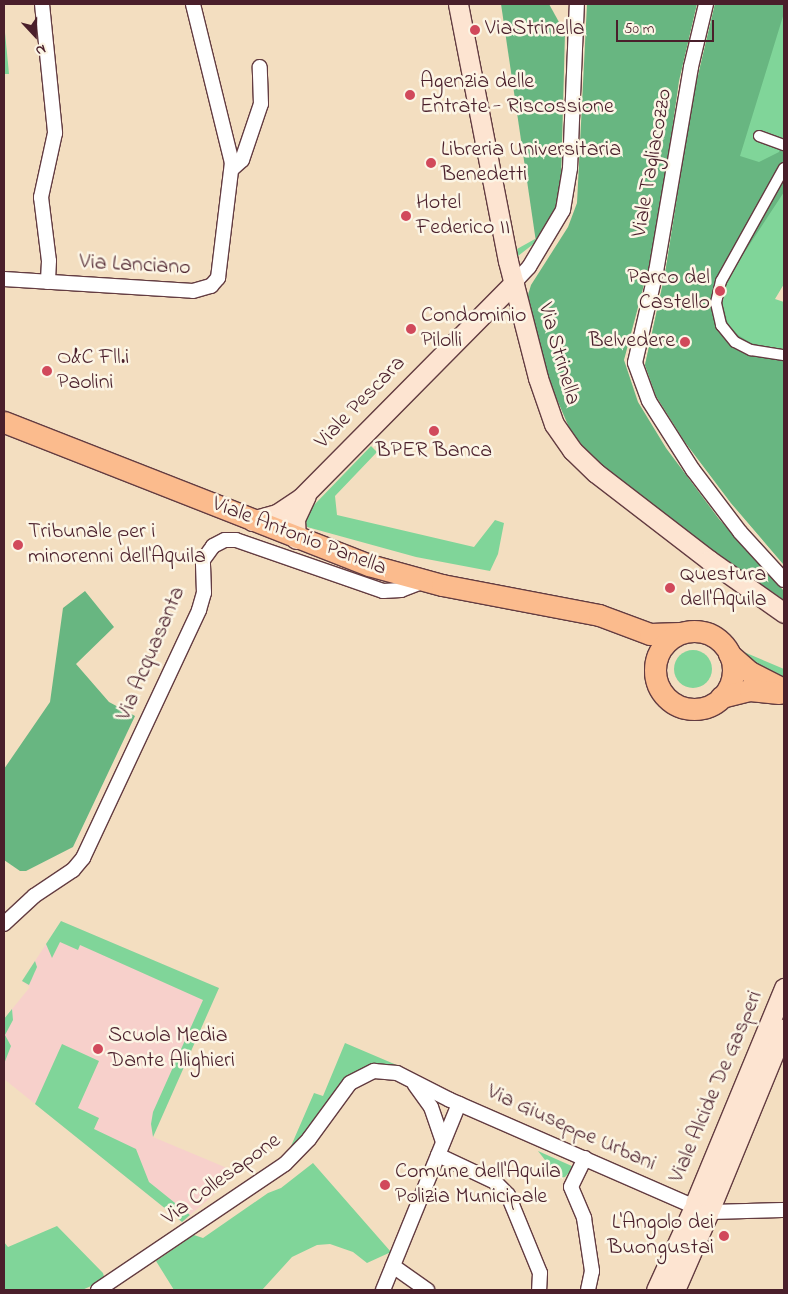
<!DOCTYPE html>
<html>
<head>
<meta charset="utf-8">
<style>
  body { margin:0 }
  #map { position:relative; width:788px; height:1294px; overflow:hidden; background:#f3dec0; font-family:"Indie Flower",sans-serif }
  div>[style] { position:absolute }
  .built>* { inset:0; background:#f7d0cb }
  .green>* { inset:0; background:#80d599 }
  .round { border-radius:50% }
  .forest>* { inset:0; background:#68b681 }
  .roads { filter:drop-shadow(1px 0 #633c41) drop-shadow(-1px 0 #633c41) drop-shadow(0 1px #633c41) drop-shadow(0 -1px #633c41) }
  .pedestrian>* { height:10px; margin:-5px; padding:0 5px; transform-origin:5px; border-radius:5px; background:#fff }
  .minor>* { height:14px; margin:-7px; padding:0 7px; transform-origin:7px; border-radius:7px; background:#fff }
  .secondary>* { height:19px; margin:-9.5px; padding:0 9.5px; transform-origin:9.5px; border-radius:9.5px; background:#fde4d1 }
  .primary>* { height:21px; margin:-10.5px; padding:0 10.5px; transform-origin:10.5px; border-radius:10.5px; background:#fbbb8d }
  .primary>.ring { margin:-10.5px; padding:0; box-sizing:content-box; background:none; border:21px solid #fbbb8d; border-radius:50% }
  .dots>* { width:14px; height:14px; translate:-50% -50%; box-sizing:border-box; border:2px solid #fcf5e5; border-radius:50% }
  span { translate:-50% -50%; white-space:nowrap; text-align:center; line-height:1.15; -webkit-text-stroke:5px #fcf5e5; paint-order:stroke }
  .poi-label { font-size:22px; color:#4a1f2b }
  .left { translate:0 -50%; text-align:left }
  .right { translate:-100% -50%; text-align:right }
  .street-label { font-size:22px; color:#4a1f2b }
  .frame { position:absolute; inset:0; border:5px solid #4a1f2b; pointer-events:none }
  .north { position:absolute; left:10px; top:10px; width:50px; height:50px; -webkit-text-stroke:4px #fcf5e5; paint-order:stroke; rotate:159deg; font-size:14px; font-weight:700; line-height:20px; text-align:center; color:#4a1f2b }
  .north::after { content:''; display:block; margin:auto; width:18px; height:22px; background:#4a1f2b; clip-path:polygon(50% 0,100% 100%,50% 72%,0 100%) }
  .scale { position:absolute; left:616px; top:20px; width:98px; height:22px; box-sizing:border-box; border:2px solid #4a1f2b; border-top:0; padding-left:6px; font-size:15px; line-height:18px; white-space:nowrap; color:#4a1f2b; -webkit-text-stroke:4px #fcf5e5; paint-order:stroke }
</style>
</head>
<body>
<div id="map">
  <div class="built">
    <div style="clip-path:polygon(61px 921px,219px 988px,153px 1137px,239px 1173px,182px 1222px,4px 1079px,4px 1019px,30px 987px,22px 981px)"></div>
  </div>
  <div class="green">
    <div style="clip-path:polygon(715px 4px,784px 4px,784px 284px,775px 299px,784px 302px,784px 565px,731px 503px,685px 442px,656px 396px,645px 365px,665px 274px,693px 97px)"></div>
    <div style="clip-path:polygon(4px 22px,9px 74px,4px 74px)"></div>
    <div style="clip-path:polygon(535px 239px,536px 242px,518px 256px,517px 249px)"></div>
    <div style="clip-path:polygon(371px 446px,377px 452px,335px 496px,337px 515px,474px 547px,495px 520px,504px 523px,498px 554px,490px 571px,416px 557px,307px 527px,303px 518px,312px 503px,314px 505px)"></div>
    <div class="round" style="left:674px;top:650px;width:38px;height:38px"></div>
    <div style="clip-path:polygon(744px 652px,784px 669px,784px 681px,740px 653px)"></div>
    <div style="clip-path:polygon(61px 921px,219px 988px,153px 1137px,151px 1124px,153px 1112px,203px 1000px,80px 945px,78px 950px,60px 942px,52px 958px,46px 944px)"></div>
    <div style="clip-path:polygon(35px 961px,37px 967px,29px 985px,22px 981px)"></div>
    <div style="clip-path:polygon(12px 1009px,13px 1020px,5px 1035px,11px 1046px,4px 1064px,4px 1019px)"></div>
    <div style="clip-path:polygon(345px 1043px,399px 1066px,369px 1067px,347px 1078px,288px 1153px,314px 1093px,323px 1096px)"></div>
    <div style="clip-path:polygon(62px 1044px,99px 1061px,78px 1108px,99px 1118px,94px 1129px,136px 1149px,149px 1182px,190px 1215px,182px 1222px,35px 1104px)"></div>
    <div style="clip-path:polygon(538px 1151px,574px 1167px,565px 1177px,559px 1178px)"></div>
    <div style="clip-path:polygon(313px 1163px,391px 1252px,367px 1263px,353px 1252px,330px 1244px,317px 1245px,292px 1257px,262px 1290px,174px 1290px,156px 1261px,194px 1235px,203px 1238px,268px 1193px,281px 1188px)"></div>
    <div style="clip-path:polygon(57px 1226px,103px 1273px,105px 1280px,82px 1290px,4px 1290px,4px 1242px,8px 1247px)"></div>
  </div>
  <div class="forest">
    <div style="clip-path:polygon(501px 4px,549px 4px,565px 33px,561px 180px,557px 208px,536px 242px)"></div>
    <div style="clip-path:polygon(587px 4px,697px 4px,679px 81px,657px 236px,624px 360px,638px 402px,666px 448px,719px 519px,784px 591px,784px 600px,654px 510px,602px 468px,571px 432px,549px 381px,527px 298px,531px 285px,568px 227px,577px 203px)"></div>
    <div style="clip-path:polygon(715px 4px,784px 4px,784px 13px,740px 156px,759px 162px,779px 152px,784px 137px,784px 192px,729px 276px,722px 301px,728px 324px,738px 335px,751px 343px,784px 350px,784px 565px,731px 503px,685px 442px,656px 396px,645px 365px,665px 274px,693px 97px)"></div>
    <div style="clip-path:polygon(85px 591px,114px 627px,76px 664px,109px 702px,135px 716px,73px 847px,26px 871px,20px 871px,4px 860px,4px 769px,50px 702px,63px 608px)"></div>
  </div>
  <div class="roads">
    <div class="pedestrian">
      <div style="left:759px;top:136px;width:27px;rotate:20deg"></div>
      <div style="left:784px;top:168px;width:129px;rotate:119.1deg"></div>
      <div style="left:721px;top:281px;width:23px;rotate:103deg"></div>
      <div style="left:716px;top:303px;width:23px;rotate:77deg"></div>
      <div style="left:721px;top:325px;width:22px;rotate:51deg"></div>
      <div style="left:735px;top:342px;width:18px;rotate:27deg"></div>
      <div style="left:751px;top:350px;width:33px;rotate:9deg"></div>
    </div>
    <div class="minor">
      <div style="left:42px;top:4px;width:130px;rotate:84.2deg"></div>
      <div style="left:55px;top:133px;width:66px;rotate:102.3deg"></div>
      <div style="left:41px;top:197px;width:64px;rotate:82.9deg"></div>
      <div style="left:49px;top:261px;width:21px;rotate:93deg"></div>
      <div style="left:706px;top:4px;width:65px;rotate:103.4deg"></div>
      <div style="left:691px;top:67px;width:207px;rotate:99.7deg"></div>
      <div style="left:656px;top:271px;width:94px;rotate:102.9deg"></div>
      <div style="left:635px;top:363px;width:40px;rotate:69.8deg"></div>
      <div style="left:649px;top:401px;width:82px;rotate:57.5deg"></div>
      <div style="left:693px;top:470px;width:78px;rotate:52.8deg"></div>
      <div style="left:740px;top:532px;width:65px;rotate:47.5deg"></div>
      <div style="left:233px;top:168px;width:12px;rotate:-42deg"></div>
      <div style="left:242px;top:160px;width:59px;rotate:-71.3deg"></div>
      <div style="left:261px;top:104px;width:37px;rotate:-92deg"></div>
      <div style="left:4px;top:279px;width:189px;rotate:3.6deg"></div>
      <div style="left:193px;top:291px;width:19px;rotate:-16deg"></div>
      <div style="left:211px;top:286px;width:11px;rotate:-49deg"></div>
      <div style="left:218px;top:278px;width:116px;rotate:-83.1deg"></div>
      <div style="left:232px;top:163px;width:164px;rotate:-103.8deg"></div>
      <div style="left:514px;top:283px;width:22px;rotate:-47deg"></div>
      <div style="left:529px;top:267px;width:66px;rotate:-59.2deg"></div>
      <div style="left:563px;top:210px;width:43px;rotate:-80.5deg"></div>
      <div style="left:570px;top:168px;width:164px;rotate:-87.6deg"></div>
      <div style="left:4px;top:924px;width:41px;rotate:-43deg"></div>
      <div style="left:34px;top:896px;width:47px;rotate:-33.7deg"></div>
      <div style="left:73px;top:870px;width:16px;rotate:-50deg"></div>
      <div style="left:83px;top:858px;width:274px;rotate:-64.9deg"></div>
      <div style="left:199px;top:610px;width:18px;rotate:-74deg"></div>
      <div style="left:204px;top:593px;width:33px;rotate:-92deg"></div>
      <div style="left:203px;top:560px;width:17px;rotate:-54deg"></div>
      <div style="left:213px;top:546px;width:13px;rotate:-27deg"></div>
      <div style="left:225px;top:540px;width:11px"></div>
      <div style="left:236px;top:540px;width:156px;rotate:19.1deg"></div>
      <div style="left:383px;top:591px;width:18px;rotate:-3deg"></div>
      <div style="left:401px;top:590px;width:25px;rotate:-21deg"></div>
      <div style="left:415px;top:1085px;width:27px;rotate:54deg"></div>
      <div style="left:431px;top:1107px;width:37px;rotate:71deg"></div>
      <div style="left:438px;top:1155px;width:63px;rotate:25.3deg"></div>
      <div style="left:495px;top:1182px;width:18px;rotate:45deg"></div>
      <div style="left:508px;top:1195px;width:84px;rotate:67.7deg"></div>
      <div style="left:540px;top:1273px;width:17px;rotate:93deg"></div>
      <div style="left:585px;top:1158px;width:32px;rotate:116deg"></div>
      <div style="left:571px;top:1187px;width:34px;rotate:67deg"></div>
      <div style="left:584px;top:1218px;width:54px;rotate:81.4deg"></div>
      <div style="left:592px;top:1271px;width:19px;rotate:102deg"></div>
      <div style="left:709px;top:1212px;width:75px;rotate:-1.5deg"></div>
      <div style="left:393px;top:1266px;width:42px;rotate:35.2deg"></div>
      <div style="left:98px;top:1290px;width:225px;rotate:-34deg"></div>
      <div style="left:285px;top:1164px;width:35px;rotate:-46deg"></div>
      <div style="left:309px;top:1139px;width:69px;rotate:-53.8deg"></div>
      <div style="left:350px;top:1083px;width:27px;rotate:-27deg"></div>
      <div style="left:374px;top:1071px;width:23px;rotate:5deg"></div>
      <div style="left:397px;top:1073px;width:59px;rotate:27deg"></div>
      <div style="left:450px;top:1100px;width:265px;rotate:23.6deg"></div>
      <div style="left:383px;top:1290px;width:201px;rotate:-67.8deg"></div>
    </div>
    <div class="secondary">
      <div style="left:458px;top:4px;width:262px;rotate:79deg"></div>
      <div style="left:508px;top:261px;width:121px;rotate:75.6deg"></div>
      <div style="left:538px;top:378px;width:49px;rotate:70.8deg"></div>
      <div style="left:554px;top:424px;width:32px;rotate:55deg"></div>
      <div style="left:572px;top:450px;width:33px;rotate:44deg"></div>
      <div style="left:596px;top:473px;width:143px;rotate:37.6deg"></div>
      <div style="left:709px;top:560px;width:92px;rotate:35.2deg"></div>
      <div style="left:252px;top:521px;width:26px;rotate:-16deg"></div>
      <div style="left:277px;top:514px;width:29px;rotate:-34deg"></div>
      <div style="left:301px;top:498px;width:303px;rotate:-45.3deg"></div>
      <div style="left:296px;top:539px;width:20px;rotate:-93deg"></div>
      <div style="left:295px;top:519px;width:26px;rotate:-65deg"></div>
      <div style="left:695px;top:1203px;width:233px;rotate:-67.5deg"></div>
      <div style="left:710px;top:1209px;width:195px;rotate:-67.7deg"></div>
      <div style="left:656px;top:1290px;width:89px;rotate:-65.4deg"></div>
      <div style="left:675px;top:1290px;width:83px;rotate:-66.5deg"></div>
    </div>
    <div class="primary">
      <div style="left:4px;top:422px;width:392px;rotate:21.4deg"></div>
      <div style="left:369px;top:565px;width:76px;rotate:15.3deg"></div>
      <div style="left:442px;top:585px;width:160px;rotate:10.8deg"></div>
      <div style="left:599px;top:615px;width:54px;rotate:20.4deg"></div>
      <div style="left:650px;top:634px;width:30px;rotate:-2deg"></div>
      <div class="ring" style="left:655px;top:631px;width:57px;height:57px"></div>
      <div style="left:729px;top:654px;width:28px;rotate:41deg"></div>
      <div style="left:750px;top:672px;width:38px;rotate:27deg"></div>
      <div style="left:721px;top:697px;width:30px;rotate:-14deg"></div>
      <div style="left:750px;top:690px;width:29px;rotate:6deg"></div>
    </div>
  </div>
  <div class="dots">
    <div style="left:475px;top:30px;background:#d1495b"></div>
    <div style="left:410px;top:95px;background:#d1495b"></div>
    <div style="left:431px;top:163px;background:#d1495b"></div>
    <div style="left:406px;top:216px;background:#d1495b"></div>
    <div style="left:720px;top:291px;background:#d1495b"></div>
    <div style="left:411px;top:329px;background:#d1495b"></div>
    <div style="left:685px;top:342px;background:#d1495b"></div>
    <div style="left:47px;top:371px;background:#d1495b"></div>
    <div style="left:434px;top:431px;background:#d1495b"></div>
    <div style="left:18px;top:545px;background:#d1495b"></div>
    <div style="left:670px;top:588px;background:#d1495b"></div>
    <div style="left:98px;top:1049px;background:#d1495b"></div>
    <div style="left:385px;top:1185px;background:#d1495b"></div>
    <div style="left:724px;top:1236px;background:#d1495b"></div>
  </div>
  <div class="poi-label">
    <span class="left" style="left:485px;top:30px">ViaStrinella</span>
    <span class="left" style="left:420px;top:95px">Agenzia delle<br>Entrate - Riscossione</span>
    <span class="left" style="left:441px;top:163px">Libreria Universitaria<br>Benedetti</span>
    <span class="left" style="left:416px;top:216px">Hotel<br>Federico II</span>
    <span class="right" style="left:710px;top:291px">Parco del<br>Castello</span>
    <span class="left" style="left:421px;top:329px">Condominio<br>Pilolli</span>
    <span class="right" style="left:675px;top:342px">Belvedere</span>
    <span class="left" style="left:57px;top:371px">O&amp;C Fll.i<br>Paolini</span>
    <span style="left:434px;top:452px">BPER Banca</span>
    <span class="left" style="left:28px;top:545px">Tribunale per i<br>minorenni dell'Aquila</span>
    <span class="left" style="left:680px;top:588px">Questura<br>dell'Aquila</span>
    <span class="left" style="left:108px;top:1049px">Scuola Media<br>Dante Alighieri</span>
    <span class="left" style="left:395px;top:1185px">Comune dell'Aquila<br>Polizia Municipale</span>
    <span class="right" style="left:714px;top:1236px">L'Angolo dei<br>Buongustai</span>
  </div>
  <div class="street-label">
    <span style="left:653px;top:163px;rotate:-80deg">Viale Tagliacozzo</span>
    <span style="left:135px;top:266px;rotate:3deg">Via Lanciano</span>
    <span style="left:558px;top:354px;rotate:74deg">Via Strinella</span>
    <span style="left:361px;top:403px;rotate:-46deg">Viale Pescara</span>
    <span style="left:299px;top:537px;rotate:21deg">Viale Antonio Panella</span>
    <span style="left:152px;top:654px;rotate:-67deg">Via Acquasanta</span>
    <span style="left:717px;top:1087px;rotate:-67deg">Viale Alcide De Gasperi</span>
    <span style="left:571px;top:1129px;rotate:24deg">Via Giuseppe Urbani</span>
    <span style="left:222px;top:1180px;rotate:-36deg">Via Collesapone</span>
  </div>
  <div class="frame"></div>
  <div class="north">N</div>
  <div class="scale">50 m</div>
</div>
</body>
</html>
